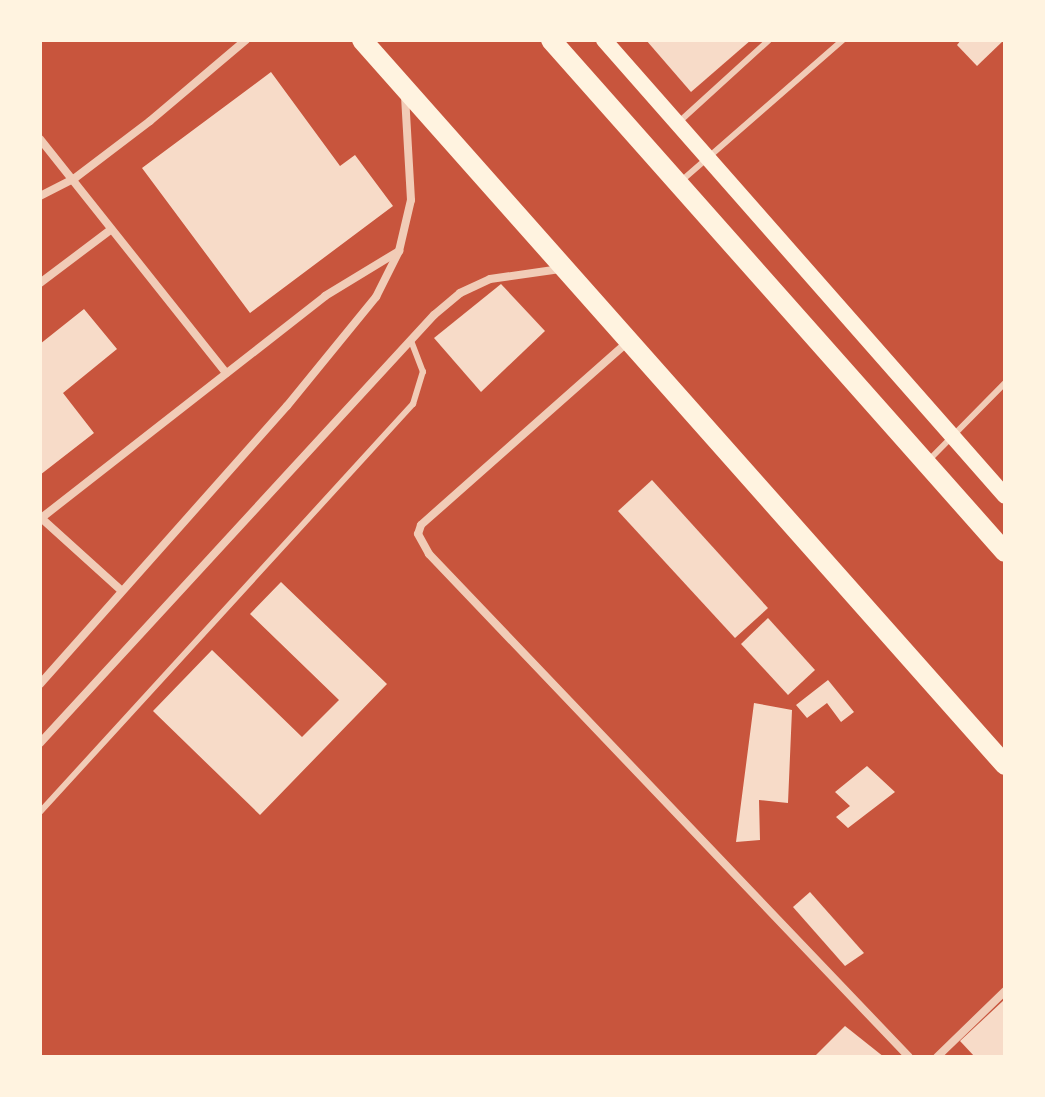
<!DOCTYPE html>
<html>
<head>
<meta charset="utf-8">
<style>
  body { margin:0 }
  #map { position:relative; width:1045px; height:1097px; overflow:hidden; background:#c8553d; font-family:"Noto Serif",serif }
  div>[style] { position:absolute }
  .building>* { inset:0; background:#f7dbc8 }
  .service>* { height:6px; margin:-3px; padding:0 3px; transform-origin:3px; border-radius:3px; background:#f1ccb7 }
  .minor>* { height:8px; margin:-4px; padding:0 4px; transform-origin:4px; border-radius:4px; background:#f1ccb7 }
  .secondary>* { height:16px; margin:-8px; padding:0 8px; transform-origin:8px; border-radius:8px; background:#fff3e0 }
  .primary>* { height:20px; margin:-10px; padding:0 10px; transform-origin:10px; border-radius:10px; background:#fff3e0 }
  span { translate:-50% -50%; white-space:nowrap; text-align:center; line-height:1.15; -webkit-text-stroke:7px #fff3e0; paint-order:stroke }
  .frame { position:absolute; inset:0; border:42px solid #fff3e0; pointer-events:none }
</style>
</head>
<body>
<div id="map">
  <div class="building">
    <div style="clip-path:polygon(646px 40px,751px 40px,691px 92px)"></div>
    <div style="clip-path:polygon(961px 40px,1004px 40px,977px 66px,957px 45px)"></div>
    <div style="clip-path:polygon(271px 72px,340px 166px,355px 155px,393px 206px,250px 313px,142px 168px)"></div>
    <div style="clip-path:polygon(501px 284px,545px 331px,481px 392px,434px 338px)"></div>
    <div style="clip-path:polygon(84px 309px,117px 349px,63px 393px,94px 433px,40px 475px,40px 344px)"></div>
    <div style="clip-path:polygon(652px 480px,768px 608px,735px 638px,618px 511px)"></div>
    <div style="clip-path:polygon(281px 582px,387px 684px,260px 815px,153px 711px,212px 650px,302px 737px,339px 700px,250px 614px)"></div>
    <div style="clip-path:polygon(768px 618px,815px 670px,788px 695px,741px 644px)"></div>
    <div style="clip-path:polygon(828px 680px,854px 712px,841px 722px,827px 703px,807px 718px,796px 705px)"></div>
    <div style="clip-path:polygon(754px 703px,792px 710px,788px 803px,759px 800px,760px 840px,736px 842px)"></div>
    <div style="clip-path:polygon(867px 766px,895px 792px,848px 828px,836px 817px,850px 806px,835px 792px)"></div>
    <div style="clip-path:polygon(810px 892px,864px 953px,845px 966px,793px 907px)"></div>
    <div style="clip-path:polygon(1005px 999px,1005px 1057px,975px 1057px,960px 1041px)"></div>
    <div style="clip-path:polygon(845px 1026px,884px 1057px,814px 1057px)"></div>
  </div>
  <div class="service">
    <div style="left:680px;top:121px;width:120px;rotate:-42.3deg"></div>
    <div style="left:680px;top:182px;width:216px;rotate:-41.1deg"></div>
    <div style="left:929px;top:460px;width:108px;rotate:-45.4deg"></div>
    <div style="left:40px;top:812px;width:553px;rotate:-47.57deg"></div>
    <div style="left:413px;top:404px;width:34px;rotate:-73deg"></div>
    <div style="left:423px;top:372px;width:33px;rotate:-111deg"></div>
  </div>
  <div class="minor">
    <div style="left:40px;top:139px;width:299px;rotate:51.5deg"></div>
    <div style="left:40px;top:196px;width:39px;rotate:-27deg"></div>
    <div style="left:75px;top:178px;width:94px;rotate:-37.2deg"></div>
    <div style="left:150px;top:121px;width:126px;rotate:-40.2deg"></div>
    <div style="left:40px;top:283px;width:86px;rotate:-37deg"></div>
    <div style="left:630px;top:340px;width:279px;rotate:138.5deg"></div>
    <div style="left:421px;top:525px;width:9px;rotate:108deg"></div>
    <div style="left:418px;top:534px;width:23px;rotate:61deg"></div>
    <div style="left:429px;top:554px;width:695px;rotate:46.34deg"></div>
    <div style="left:40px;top:517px;width:110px;rotate:42.1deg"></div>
    <div style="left:40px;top:519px;width:362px;rotate:-38deg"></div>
    <div style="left:325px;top:296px;width:87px;rotate:-31.3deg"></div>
    <div style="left:40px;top:684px;width:372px;rotate:-48.4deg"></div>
    <div style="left:287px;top:406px;width:141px;rotate:-50.8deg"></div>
    <div style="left:376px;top:297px;width:51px;rotate:-63.4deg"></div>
    <div style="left:399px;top:251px;width:52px;rotate:-76.8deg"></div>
    <div style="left:411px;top:200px;width:103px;rotate:-93.3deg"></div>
    <div style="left:40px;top:743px;width:582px;rotate:-47.37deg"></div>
    <div style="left:434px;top:315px;width:34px;rotate:-40deg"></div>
    <div style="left:460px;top:293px;width:33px;rotate:-25deg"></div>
    <div style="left:490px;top:279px;width:71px;rotate:-8.1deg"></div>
    <div style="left:937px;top:1057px;width:95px;rotate:-44.1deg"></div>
  </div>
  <div class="secondary">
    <div style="left:604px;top:40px;width:607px;rotate:48.67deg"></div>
  </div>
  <div class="primary">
    <div style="left:362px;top:40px;width:969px;rotate:48.43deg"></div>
    <div style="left:551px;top:40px;width:684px;rotate:48.44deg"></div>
  </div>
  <div class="frame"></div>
</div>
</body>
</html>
